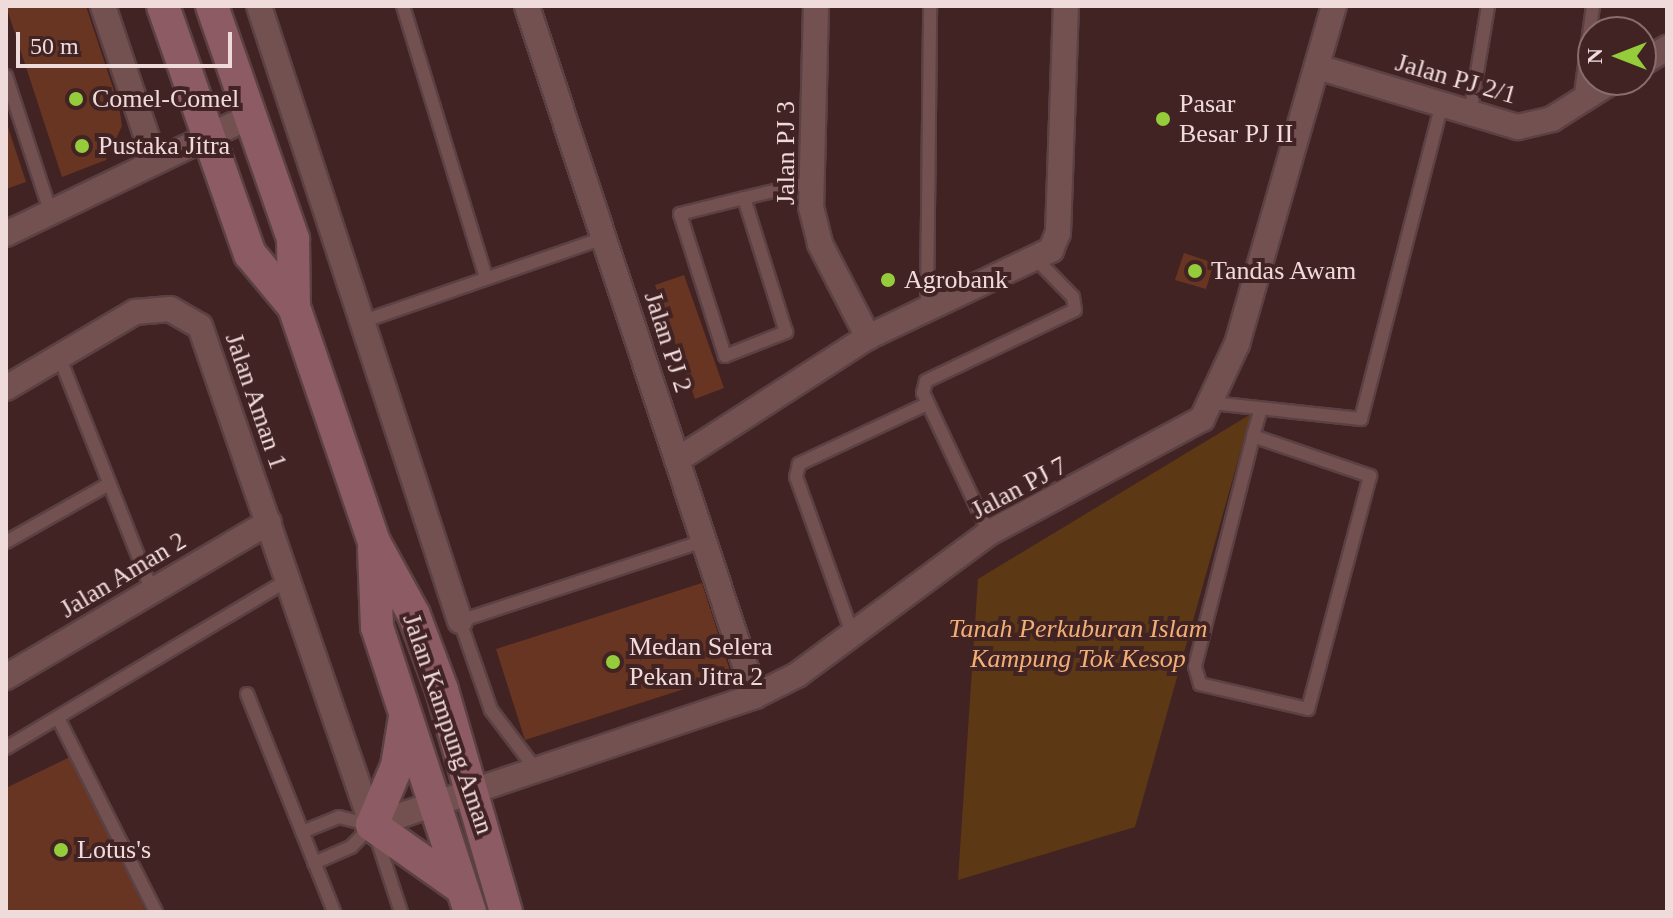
<!DOCTYPE html>
<html>
<head>
<meta charset="utf-8">
<style>
  body { margin:0 }
  #map { position:relative; width:1673px; height:918px; overflow:hidden; background:#422324; font-family:"Times New Roman",serif }
  div>[style] { position:absolute }
  .green>* { inset:0; background:#5c3814 }
  .building>* { inset:0; background:#683522 }
  .roads { filter:drop-shadow(2px 0 #5b4143) drop-shadow(-2px 0 #5b4143) drop-shadow(0 2px #5b4143) drop-shadow(0 -2px #5b4143) }
  .lane>* { height:12px; margin:-6px; padding:0 6px; transform-origin:6px; border-radius:6px; background:#745151 }
  .street>* { height:24px; margin:-12px; padding:0 12px; transform-origin:12px; border-radius:12px; background:#745151 }
  .secondary>* { height:32px; margin:-16px; padding:0 16px; transform-origin:16px; border-radius:16px; background:#8d5b64 }
  .dots>* { width:22px; height:22px; translate:-50% -50%; box-sizing:border-box; border:4px solid #422324; border-radius:50% }
  span { translate:-50% -50%; white-space:nowrap; text-align:center; line-height:1.15; -webkit-text-stroke:8px #422324; paint-order:stroke }
  .street-label { font-size:26px; color:#f0dbdb }
  .poi-label { font-size:26px; color:#f0dbdb }
  .left { translate:0 -50%; text-align:left }
  .park-label { font-size:26px; color:#f2af74; font-style:italic }
  .frame { position:absolute; inset:0; border:8px solid #f0dbdb; pointer-events:none }
  .north { position:absolute; left:1577px; top:16px; width:80px; height:80px; box-sizing:border-box; background:#422324; border:2px solid #886d6d; border-radius:50%; rotate:270deg; font-size:22px; font-weight:700; line-height:32px; text-align:center; color:#f0dbdb }
  .north::after { content:''; display:block; margin:auto; width:28px; height:36px; background:#95cc3b; clip-path:polygon(50% 0,100% 100%,50% 72%,0 100%) }
  .scale { position:absolute; left:16px; top:32px; width:216px; height:36px; box-sizing:border-box; border:4px solid #f0dbdb; border-top:0; padding-left:10px; font-size:24px; line-height:28px; white-space:nowrap; color:#f0dbdb; -webkit-text-stroke:6px #422324; paint-order:stroke }
</style>
</head>
<body>
<div id="map">
  <div class="green">
    <div style="clip-path:polygon(1251px 414px,1135px 827px,958px 880px,978px 579px)"></div>
  </div>
  <div class="building">
    <div style="clip-path:polygon(6px 6px,86px 6px,119px 106px,122px 126px,106px 160px,62px 177px)"></div>
    <div style="clip-path:polygon(6px 121px,26px 182px,6px 189px)"></div>
    <div style="clip-path:polygon(1184px 253px,1214px 263px,1206px 289px,1175px 280px)"></div>
    <div style="clip-path:polygon(684px 275px,724px 388px,695px 399px,655px 285px)"></div>
    <div style="clip-path:polygon(702px 583px,731px 674px,525px 740px,496px 649px)"></div>
    <div style="clip-path:polygon(72px 756px,146px 912px,6px 912px,6px 788px)"></div>
  </div>
  <div class="roads">
    <div class="lane">
      <div style="left:403px;top:6px;width:283px;rotate:73deg"></div>
      <div style="left:6px;top:76px;width:142px;rotate:71.9deg"></div>
      <div style="left:1580px;top:101px;width:96px;rotate:-82.2deg"></div>
      <div style="left:1470px;top:114px;width:109px;rotate:-80.5deg"></div>
      <div style="left:744px;top:198px;width:66px;rotate:166deg"></div>
      <div style="left:680px;top:214px;width:149px;rotate:72.4deg"></div>
      <div style="left:725px;top:356px;width:66px;rotate:-21.5deg"></div>
      <div style="left:786px;top:332px;width:140px;rotate:-107.4deg"></div>
      <div style="left:744px;top:198px;width:70px;rotate:-13.2deg"></div>
      <div style="left:927px;top:307px;width:301px;rotate:-89.4deg"></div>
      <div style="left:364px;top:321px;width:254px;rotate:-19.1deg"></div>
      <div style="left:59px;top:356px;width:253px;rotate:68.4deg"></div>
      <div style="left:1212px;top:403px;width:150px;rotate:6.1deg"></div>
      <div style="left:1361px;top:419px;width:322px;rotate:-75.6deg"></div>
      <div style="left:1253px;top:436px;width:124px;rotate:18.9deg"></div>
      <div style="left:1370px;top:476px;width:241px;rotate:104.9deg"></div>
      <div style="left:1308px;top:709px;width:111px;rotate:-167deg"></div>
      <div style="left:1200px;top:684px;width:19px;rotate:-106deg"></div>
      <div style="left:1195px;top:666px;width:237px;rotate:-75.8deg"></div>
      <div style="left:1253px;top:436px;width:26px;rotate:-74deg"></div>
      <div style="left:989px;top:533px;width:155px;rotate:-115.2deg"></div>
      <div style="left:923px;top:393px;width:12px;rotate:-76deg"></div>
      <div style="left:926px;top:381px;width:165px;rotate:-25.5deg"></div>
      <div style="left:1075px;top:310px;width:13px;rotate:-99deg"></div>
      <div style="left:1073px;top:297px;width:52px;rotate:-134.2deg"></div>
      <div style="left:6px;top:542px;width:118px;rotate:-29.4deg"></div>
      <div style="left:852px;top:633px;width:166px;rotate:-109.7deg"></div>
      <div style="left:796px;top:477px;width:13px;rotate:-77deg"></div>
      <div style="left:799px;top:464px;width:141px;rotate:-25.1deg"></div>
      <div style="left:247px;top:694px;width:235px;rotate:68.2deg"></div>
      <div style="left:58px;top:718px;width:217px;rotate:63.2deg"></div>
      <div style="left:6px;top:748px;width:328px;rotate:-30.8deg"></div>
      <div style="left:537px;top:771px;width:76px;rotate:-127deg"></div>
      <div style="left:491px;top:710px;width:94px;rotate:-109.2deg"></div>
      <div style="left:460px;top:621px;width:256px;rotate:-18.2deg"></div>
      <div style="left:302px;top:832px;width:40px;rotate:-22deg"></div>
      <div style="left:339px;top:817px;width:34px;rotate:14deg"></div>
      <div style="left:376px;top:836px;width:80px;rotate:71.8deg"></div>
      <div style="left:314px;top:863px;width:40px;rotate:-23.4deg"></div>
      <div style="left:351px;top:847px;width:30px;rotate:-46deg"></div>
    </div>
    <div class="street">
      <div style="left:103px;top:6px;width:160px;rotate:71.5deg"></div>
      <div style="left:259px;top:6px;width:647px;rotate:71.9deg"></div>
      <div style="left:527px;top:6px;width:727px;rotate:71.71deg"></div>
      <div style="left:816px;top:6px;width:201px;rotate:91.4deg"></div>
      <div style="left:811px;top:207px;width:38px;rotate:76deg"></div>
      <div style="left:820px;top:244px;width:105px;rotate:62.7deg"></div>
      <div style="left:1641px;top:64px;width:31px;rotate:-32deg"></div>
      <div style="left:1321px;top:68px;width:206px;rotate:16.7deg"></div>
      <div style="left:1518px;top:127px;width:35px;rotate:-13deg"></div>
      <div style="left:1552px;top:119px;width:73px;rotate:-32.2deg"></div>
      <div style="left:6px;top:234px;width:272px;rotate:-25.7deg"></div>
      <div style="left:6px;top:388px;width:150px;rotate:-30.5deg"></div>
      <div style="left:135px;top:312px;width:35px;rotate:-5deg"></div>
      <div style="left:170px;top:309px;width:34px;rotate:30deg"></div>
      <div style="left:200px;top:326px;width:528px;rotate:70.98deg"></div>
      <div style="left:372px;top:825px;width:404px;rotate:-18.6deg"></div>
      <div style="left:755px;top:696px;width:47px;rotate:-26.6deg"></div>
      <div style="left:797px;top:675px;width:239px;rotate:-36.5deg"></div>
      <div style="left:989px;top:533px;width:242px;rotate:-28.2deg"></div>
      <div style="left:1202px;top:419px;width:83px;rotate:-65deg"></div>
      <div style="left:1237px;top:344px;width:352px;rotate:-74deg"></div>
      <div style="left:677px;top:460px;width:227px;rotate:-32.8deg"></div>
      <div style="left:868px;top:337px;width:203px;rotate:-25.4deg"></div>
      <div style="left:1051px;top:250px;width:18px;rotate:-68deg"></div>
      <div style="left:1058px;top:233px;width:227px;rotate:-88deg"></div>
      <div style="left:6px;top:677px;width:305px;rotate:-30.5deg"></div>
    </div>
    <div class="secondary">
      <div style="left:163px;top:6px;width:263px;rotate:70.7deg"></div>
      <div style="left:250px;top:254px;width:69px;rotate:50.3deg"></div>
      <div style="left:212px;top:6px;width:247px;rotate:70.8deg"></div>
      <div style="left:293px;top:239px;width:68px;rotate:89.2deg"></div>
      <div style="left:294px;top:307px;width:248px;rotate:71.2deg"></div>
      <div style="left:374px;top:542px;width:83px;rotate:61.3deg"></div>
      <div style="left:414px;top:615px;width:80px;rotate:69.5deg"></div>
      <div style="left:442px;top:690px;width:231px;rotate:73.9deg"></div>
      <div style="left:374px;top:549px;width:78px;rotate:87.8deg"></div>
      <div style="left:377px;top:627px;width:300px;rotate:71.9deg"></div>
      <div style="left:405px;top:717px;width:50px;rotate:99.3deg"></div>
      <div style="left:397px;top:766px;width:64px;rotate:113deg"></div>
      <div style="left:372px;top:825px;width:108px;rotate:35.2deg"></div>
    </div>
  </div>
  <div class="dots">
    <div style="left:76px;top:99px;background:#95cc3b"></div>
    <div style="left:1163px;top:119px;background:#95cc3b"></div>
    <div style="left:82px;top:146px;background:#95cc3b"></div>
    <div style="left:1195px;top:271px;background:#95cc3b"></div>
    <div style="left:888px;top:280px;background:#95cc3b"></div>
    <div style="left:613px;top:662px;background:#95cc3b"></div>
    <div style="left:61px;top:850px;background:#95cc3b"></div>
  </div>
  <div class="street-label">
    <span style="left:1456px;top:79px;rotate:16deg">Jalan PJ 2/1</span>
    <span style="left:786px;top:153px;rotate:-90deg">Jalan PJ 3</span>
    <span style="left:668px;top:342px;rotate:72deg">Jalan PJ 2</span>
    <span style="left:256px;top:401px;rotate:71deg">Jalan Aman 1</span>
    <span style="left:1019px;top:488px;rotate:-28deg">Jalan PJ 7</span>
    <span style="left:123px;top:575px;rotate:-31deg">Jalan Aman 2</span>
    <span style="left:448px;top:724px;rotate:71deg">Jalan Kampung Aman</span>
  </div>
  <div class="poi-label">
    <span class="left" style="left:92px;top:99px">Comel-Comel</span>
    <span class="left" style="left:1179px;top:119px">Pasar<br>Besar PJ II</span>
    <span class="left" style="left:98px;top:146px">Pustaka Jitra</span>
    <span class="left" style="left:1211px;top:271px">Tandas Awam</span>
    <span class="left" style="left:904px;top:280px">Agrobank</span>
    <span class="left" style="left:629px;top:662px">Medan Selera<br>Pekan Jitra 2</span>
    <span class="left" style="left:77px;top:850px">Lotus's</span>
  </div>
  <div class="park-label">
    <span style="left:1078px;top:644px">Tanah Perkuburan Islam<br>Kampung Tok Kesop</span>
  </div>
  <div class="frame"></div>
  <div class="north">N</div>
  <div class="scale">50 m</div>
</div>
</body>
</html>
